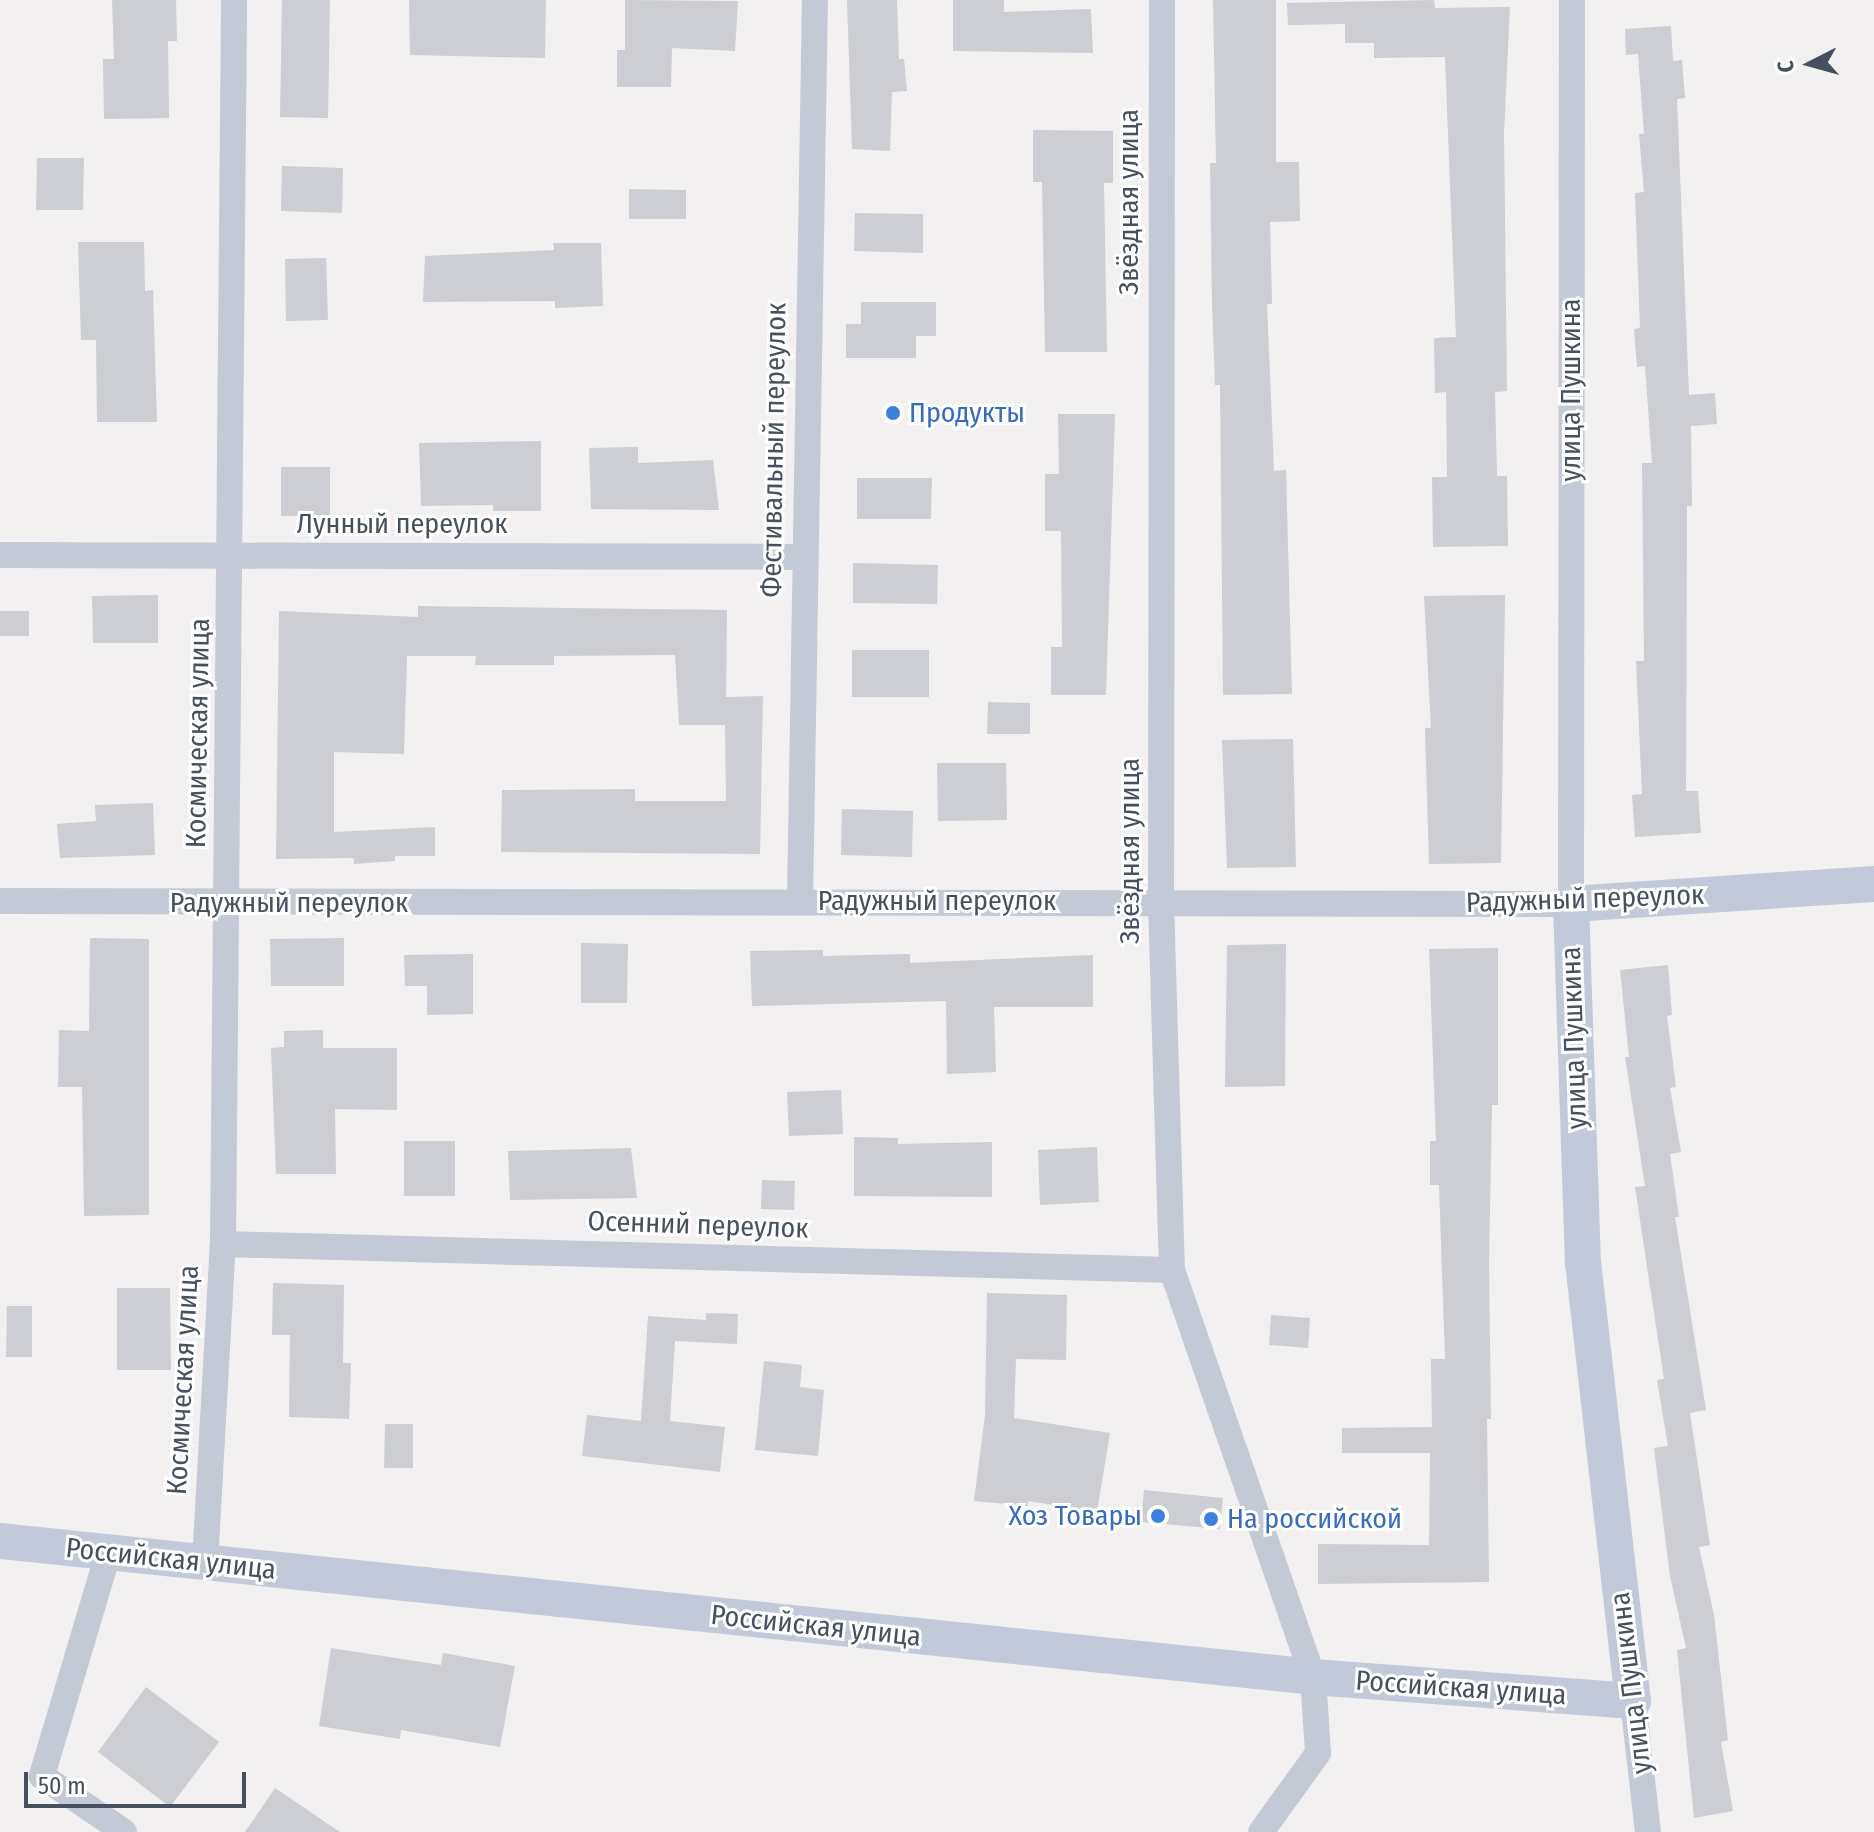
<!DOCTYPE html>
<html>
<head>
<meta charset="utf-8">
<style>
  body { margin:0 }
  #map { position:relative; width:1874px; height:1832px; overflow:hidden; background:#f2f0f0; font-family:"Fira Sans Condensed",sans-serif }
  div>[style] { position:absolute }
  .building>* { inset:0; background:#ccced4 }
  .street>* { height:26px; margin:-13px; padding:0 13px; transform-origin:13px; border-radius:13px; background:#c3cad5 }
  .secondary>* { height:36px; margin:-18px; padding:0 18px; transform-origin:18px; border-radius:18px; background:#c2cad9 }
  .dots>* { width:22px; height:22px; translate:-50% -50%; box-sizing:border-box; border:4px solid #fff; border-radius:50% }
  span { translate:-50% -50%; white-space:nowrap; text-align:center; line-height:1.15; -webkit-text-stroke:6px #fff; paint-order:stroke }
  .street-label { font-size:28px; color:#47505e }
  .shop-label { font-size:28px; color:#366cbe }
  .left { translate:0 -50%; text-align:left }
  .right { translate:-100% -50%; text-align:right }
  .north { position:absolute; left:1770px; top:24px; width:80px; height:80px; -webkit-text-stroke:6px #fff; paint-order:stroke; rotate:264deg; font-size:22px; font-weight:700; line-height:32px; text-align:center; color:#47505e }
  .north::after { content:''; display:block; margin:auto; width:28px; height:36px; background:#47505e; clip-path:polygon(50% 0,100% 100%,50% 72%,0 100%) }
  .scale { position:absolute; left:24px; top:1772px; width:222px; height:36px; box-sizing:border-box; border:4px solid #47505e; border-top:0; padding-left:10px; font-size:24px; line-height:28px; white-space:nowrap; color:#47505e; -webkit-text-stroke:6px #fff; paint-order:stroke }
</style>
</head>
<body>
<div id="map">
  <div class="building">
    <div style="clip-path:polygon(112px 0,176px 0,177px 41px,168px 41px,169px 118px,104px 119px,103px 59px,114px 59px)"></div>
    <div style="clip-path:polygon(282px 0,330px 0,328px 118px,280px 117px)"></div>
    <div style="clip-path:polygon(409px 0,546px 0,545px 58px,410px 55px)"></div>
    <div style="clip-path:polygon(625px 0,738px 1px,735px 51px,672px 48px,671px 87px,617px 87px,617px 50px,625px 50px)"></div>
    <div style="clip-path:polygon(847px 0,897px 0,899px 59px,904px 59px,907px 91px,892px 92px,890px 151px,852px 149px)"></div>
    <div style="clip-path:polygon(953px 0,1004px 0,1004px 12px,1091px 9px,1093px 53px,953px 51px)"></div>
    <div style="clip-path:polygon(1213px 0,1276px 0,1276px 162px,1299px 162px,1300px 221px,1270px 222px,1272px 304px,1267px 304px,1274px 471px,1286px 470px,1292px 694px,1223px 695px,1220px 385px,1215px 385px,1212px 305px,1210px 163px,1216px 163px)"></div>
    <div style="clip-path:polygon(1434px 0,1435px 8px,1510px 7px,1504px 133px,1507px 391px,1495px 392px,1497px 476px,1507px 476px,1508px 546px,1433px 547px,1432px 477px,1447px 477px,1446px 392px,1435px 393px,1434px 338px,1456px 337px,1445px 57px,1374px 58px,1374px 43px,1345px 43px,1345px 24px,1288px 25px,1287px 3px)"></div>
    <div style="clip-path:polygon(1671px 26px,1673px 61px,1682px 60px,1685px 98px,1677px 99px,1689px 395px,1715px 393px,1717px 424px,1691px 426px,1692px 506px,1687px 506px,1686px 791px,1698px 791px,1701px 833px,1635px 837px,1632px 795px,1642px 794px,1636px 661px,1644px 661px,1642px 463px,1652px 463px,1645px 366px,1637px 367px,1634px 329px,1640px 328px,1635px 193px,1644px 192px,1639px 134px,1644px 134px,1638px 54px,1626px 55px,1625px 29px)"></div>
    <div style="clip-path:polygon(1033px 130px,1113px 131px,1113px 183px,1104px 183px,1107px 352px,1045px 352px,1042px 182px,1033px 182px)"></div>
    <div style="clip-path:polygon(37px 158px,84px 158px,83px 210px,36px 210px)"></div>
    <div style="clip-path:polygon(282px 166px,343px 168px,342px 213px,281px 211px)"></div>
    <div style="clip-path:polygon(629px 189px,686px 190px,686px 219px,629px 219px)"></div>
    <div style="clip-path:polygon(855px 213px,923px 214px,923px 253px,854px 251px)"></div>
    <div style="clip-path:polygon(78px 242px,144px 242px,145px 291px,153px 290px,157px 422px,97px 422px,96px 340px,81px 340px)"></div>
    <div style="clip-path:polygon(553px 243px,601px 243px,603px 306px,555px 308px,555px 301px,423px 302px,425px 256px,554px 250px)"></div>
    <div style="clip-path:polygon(326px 258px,328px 320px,286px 321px,285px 259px)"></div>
    <div style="clip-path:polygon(861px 302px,936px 302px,936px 336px,916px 336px,916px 358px,846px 358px,846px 324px,861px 324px)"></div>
    <div style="clip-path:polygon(1058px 414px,1115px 414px,1106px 695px,1051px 695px,1051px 647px,1062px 647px,1061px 531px,1045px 531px,1045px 474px,1059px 474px)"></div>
    <div style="clip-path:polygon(541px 441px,541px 511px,493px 511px,493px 505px,421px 506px,419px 443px)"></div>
    <div style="clip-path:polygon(638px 447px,638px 463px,713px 460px,719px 510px,591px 509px,589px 448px)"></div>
    <div style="clip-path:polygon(281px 467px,330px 467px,330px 516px,281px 516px)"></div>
    <div style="clip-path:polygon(857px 478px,932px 478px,931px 519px,857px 519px)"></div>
    <div style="clip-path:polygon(853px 563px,938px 565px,937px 604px,853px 603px)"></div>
    <div style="clip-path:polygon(158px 595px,158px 643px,93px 643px,92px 596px)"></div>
    <div style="clip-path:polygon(1505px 595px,1501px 863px,1429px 864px,1425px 728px,1431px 728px,1424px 596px)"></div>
    <div style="clip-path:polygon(418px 606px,727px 610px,726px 697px,763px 696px,760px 854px,501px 852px,502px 790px,635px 789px,635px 801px,726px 801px,725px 725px,679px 725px,675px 655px,554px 656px,554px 665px,475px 665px,476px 656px,407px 656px,404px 754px,334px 752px,334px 832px,435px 827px,435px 856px,395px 856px,395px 861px,354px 864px,354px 858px,276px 859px,279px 611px,418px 617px)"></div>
    <div style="clip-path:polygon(0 611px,29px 611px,29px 636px,0 636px)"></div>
    <div style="clip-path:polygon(852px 650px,929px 650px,929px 697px,852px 697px)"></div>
    <div style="clip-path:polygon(988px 702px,1030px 703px,1030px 734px,987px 734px)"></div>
    <div style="clip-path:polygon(1293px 739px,1296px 867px,1227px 868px,1222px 740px)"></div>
    <div style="clip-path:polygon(937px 763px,1006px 763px,1007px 820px,938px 821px)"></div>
    <div style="clip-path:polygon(153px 803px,155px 855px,60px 858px,57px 824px,96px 821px,95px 805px)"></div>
    <div style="clip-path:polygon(842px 809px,913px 811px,912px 857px,841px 855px)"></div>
    <div style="clip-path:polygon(90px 938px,149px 939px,149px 1215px,84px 1216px,82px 1087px,58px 1087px,59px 1030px,89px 1031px)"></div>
    <div style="clip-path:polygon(344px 938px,344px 986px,271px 986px,270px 939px)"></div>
    <div style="clip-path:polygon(581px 943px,628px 944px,627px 1003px,581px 1003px)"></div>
    <div style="clip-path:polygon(1286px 944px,1285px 1086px,1225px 1087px,1227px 945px)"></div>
    <div style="clip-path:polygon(1498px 948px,1498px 1105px,1492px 1105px,1489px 1263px,1491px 1419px,1487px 1419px,1489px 1582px,1318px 1584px,1318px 1544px,1429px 1545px,1430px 1453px,1342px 1453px,1342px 1428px,1432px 1427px,1431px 1359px,1445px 1359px,1439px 1185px,1430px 1185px,1430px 1141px,1436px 1141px,1429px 949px)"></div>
    <div style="clip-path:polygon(823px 950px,823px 956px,910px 954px,910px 963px,1093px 955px,1093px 1007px,994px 1007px,996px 1072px,947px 1074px,946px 1001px,752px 1006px,750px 951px)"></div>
    <div style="clip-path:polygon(473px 954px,473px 1014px,427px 1015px,427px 986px,405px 986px,404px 955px)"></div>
    <div style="clip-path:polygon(1668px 965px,1672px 1015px,1667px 1016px,1676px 1087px,1670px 1088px,1681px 1152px,1670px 1154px,1679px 1217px,1675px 1217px,1706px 1410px,1690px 1413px,1710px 1545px,1699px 1547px,1714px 1615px,1728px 1740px,1721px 1742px,1733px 1811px,1694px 1818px,1677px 1650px,1686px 1648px,1670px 1576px,1654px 1448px,1668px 1446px,1657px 1380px,1664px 1379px,1635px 1187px,1645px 1186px,1625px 1057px,1629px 1057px,1620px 970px)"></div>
    <div style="clip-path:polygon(323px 1030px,323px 1048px,397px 1048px,397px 1110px,335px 1109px,336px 1174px,276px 1174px,271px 1048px,284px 1047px,284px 1031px)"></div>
    <div style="clip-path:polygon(841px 1090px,843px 1134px,789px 1136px,787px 1092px)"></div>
    <div style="clip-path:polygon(854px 1137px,898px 1138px,898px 1144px,992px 1142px,992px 1197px,854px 1196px)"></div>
    <div style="clip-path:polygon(404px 1141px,455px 1141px,455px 1196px,404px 1196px)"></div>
    <div style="clip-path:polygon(1097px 1147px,1099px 1202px,1040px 1205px,1038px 1150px)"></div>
    <div style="clip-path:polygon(631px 1148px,637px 1198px,510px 1200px,508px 1151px)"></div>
    <div style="clip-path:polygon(762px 1180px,795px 1181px,794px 1210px,761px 1209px)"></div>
    <div style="clip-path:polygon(273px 1283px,344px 1285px,343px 1363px,351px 1363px,349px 1419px,289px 1417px,290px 1335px,272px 1335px)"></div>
    <div style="clip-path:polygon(117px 1288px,170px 1288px,171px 1370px,117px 1370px)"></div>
    <div style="clip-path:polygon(987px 1293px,1067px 1295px,1066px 1360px,1016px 1359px,1014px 1418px,1110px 1433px,1097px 1512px,1028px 1501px,1028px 1506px,974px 1501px,985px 1415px)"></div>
    <div style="clip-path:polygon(7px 1306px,32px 1306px,32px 1357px,6px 1357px)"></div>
    <div style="clip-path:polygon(706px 1313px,738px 1314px,737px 1344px,675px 1341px,670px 1421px,725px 1427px,720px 1472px,582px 1456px,587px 1415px,641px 1421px,648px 1316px,706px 1320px)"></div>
    <div style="clip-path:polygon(1271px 1315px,1310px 1318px,1308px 1348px,1269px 1345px)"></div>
    <div style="clip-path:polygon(764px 1361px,802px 1365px,800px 1387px,824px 1390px,818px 1456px,755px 1450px)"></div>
    <div style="clip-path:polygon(385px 1424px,413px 1424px,413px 1468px,384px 1468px)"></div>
    <div style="clip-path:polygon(1144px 1490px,1223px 1498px,1220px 1529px,1141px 1522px)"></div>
    <div style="clip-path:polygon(331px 1648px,441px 1665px,443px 1653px,515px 1666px,500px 1747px,401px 1730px,400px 1739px,319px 1726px)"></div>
    <div style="clip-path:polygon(146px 1687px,219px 1742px,170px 1807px,98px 1752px)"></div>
    <div style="clip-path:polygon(275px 1788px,340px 1832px,245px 1832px)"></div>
  </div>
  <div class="street">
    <div style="left:1162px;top:0;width:902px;rotate:90.06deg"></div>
    <div style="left:1161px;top:902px;width:368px;rotate:88.3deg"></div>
    <div style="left:1172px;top:1270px;width:431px;rotate:70.9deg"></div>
    <div style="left:1313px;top:1677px;width:76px;rotate:86.2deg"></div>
    <div style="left:1318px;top:1753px;width:97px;rotate:125.8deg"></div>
    <div style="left:0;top:555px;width:803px;rotate:0.14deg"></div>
    <div style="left:0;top:901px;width:1571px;rotate:0.11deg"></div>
    <div style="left:1571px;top:904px;width:904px;rotate:-89.94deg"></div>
    <div style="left:800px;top:901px;width:901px;rotate:-89.05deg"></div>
    <div style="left:223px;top:1244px;width:949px;rotate:1.57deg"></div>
    <div style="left:108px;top:1554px;width:232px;rotate:106.6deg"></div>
    <div style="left:42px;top:1776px;width:99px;rotate:34.3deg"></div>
    <div style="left:205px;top:1563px;width:320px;rotate:-86.8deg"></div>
    <div style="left:223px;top:1244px;width:1244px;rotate:-89.49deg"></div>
    <div style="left:1633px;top:1701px;width:132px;rotate:83.5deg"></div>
  </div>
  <div class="secondary">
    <div style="left:0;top:1541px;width:1320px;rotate:5.91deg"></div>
    <div style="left:1313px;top:1677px;width:321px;rotate:4.3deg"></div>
    <div style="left:1633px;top:1701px;width:439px;rotate:-96.5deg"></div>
    <div style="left:1583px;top:1265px;width:361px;rotate:-91.9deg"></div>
    <div style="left:1571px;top:904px;width:304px;rotate:-3.8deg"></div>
  </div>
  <div class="dots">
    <div style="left:893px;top:413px;background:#3f7fe0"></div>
    <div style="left:1158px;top:1516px;background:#3f7fe0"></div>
    <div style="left:1211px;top:1519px;background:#3f7fe0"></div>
  </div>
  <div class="street-label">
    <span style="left:1129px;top:202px;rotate:-90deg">Звёздная улица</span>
    <span style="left:1571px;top:390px;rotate:-90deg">улица Пушкина</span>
    <span style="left:774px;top:450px;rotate:-89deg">Фестивальный переулок</span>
    <span style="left:402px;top:524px">Лунный переулок</span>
    <span style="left:198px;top:733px;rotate:-89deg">Космическая улица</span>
    <span style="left:1130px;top:851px;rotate:-90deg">Звёздная улица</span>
    <span style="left:1585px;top:899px;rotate:-2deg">Радужный переулок</span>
    <span style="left:937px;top:901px">Радужный переулок</span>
    <span style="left:289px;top:903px">Радужный переулок</span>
    <span style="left:1574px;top:1038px;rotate:-92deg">улица Пушкина</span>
    <span style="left:698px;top:1225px;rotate:2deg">Осенний переулок</span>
    <span style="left:183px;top:1380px;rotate:-87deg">Космическая улица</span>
    <span style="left:171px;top:1559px;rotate:6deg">Российская улица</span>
    <span style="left:816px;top:1626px;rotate:6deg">Российская улица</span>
    <span style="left:1631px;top:1683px;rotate:-97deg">улица Пушкина</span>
    <span style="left:1461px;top:1688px;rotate:4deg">Российская улица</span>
  </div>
  <div class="shop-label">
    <span class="left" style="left:909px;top:413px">Продукты</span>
    <span class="right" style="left:1142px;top:1516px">Хоз Товары</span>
    <span class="left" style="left:1227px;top:1519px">На российской</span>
  </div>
  <div class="north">С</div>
  <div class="scale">50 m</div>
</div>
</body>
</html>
